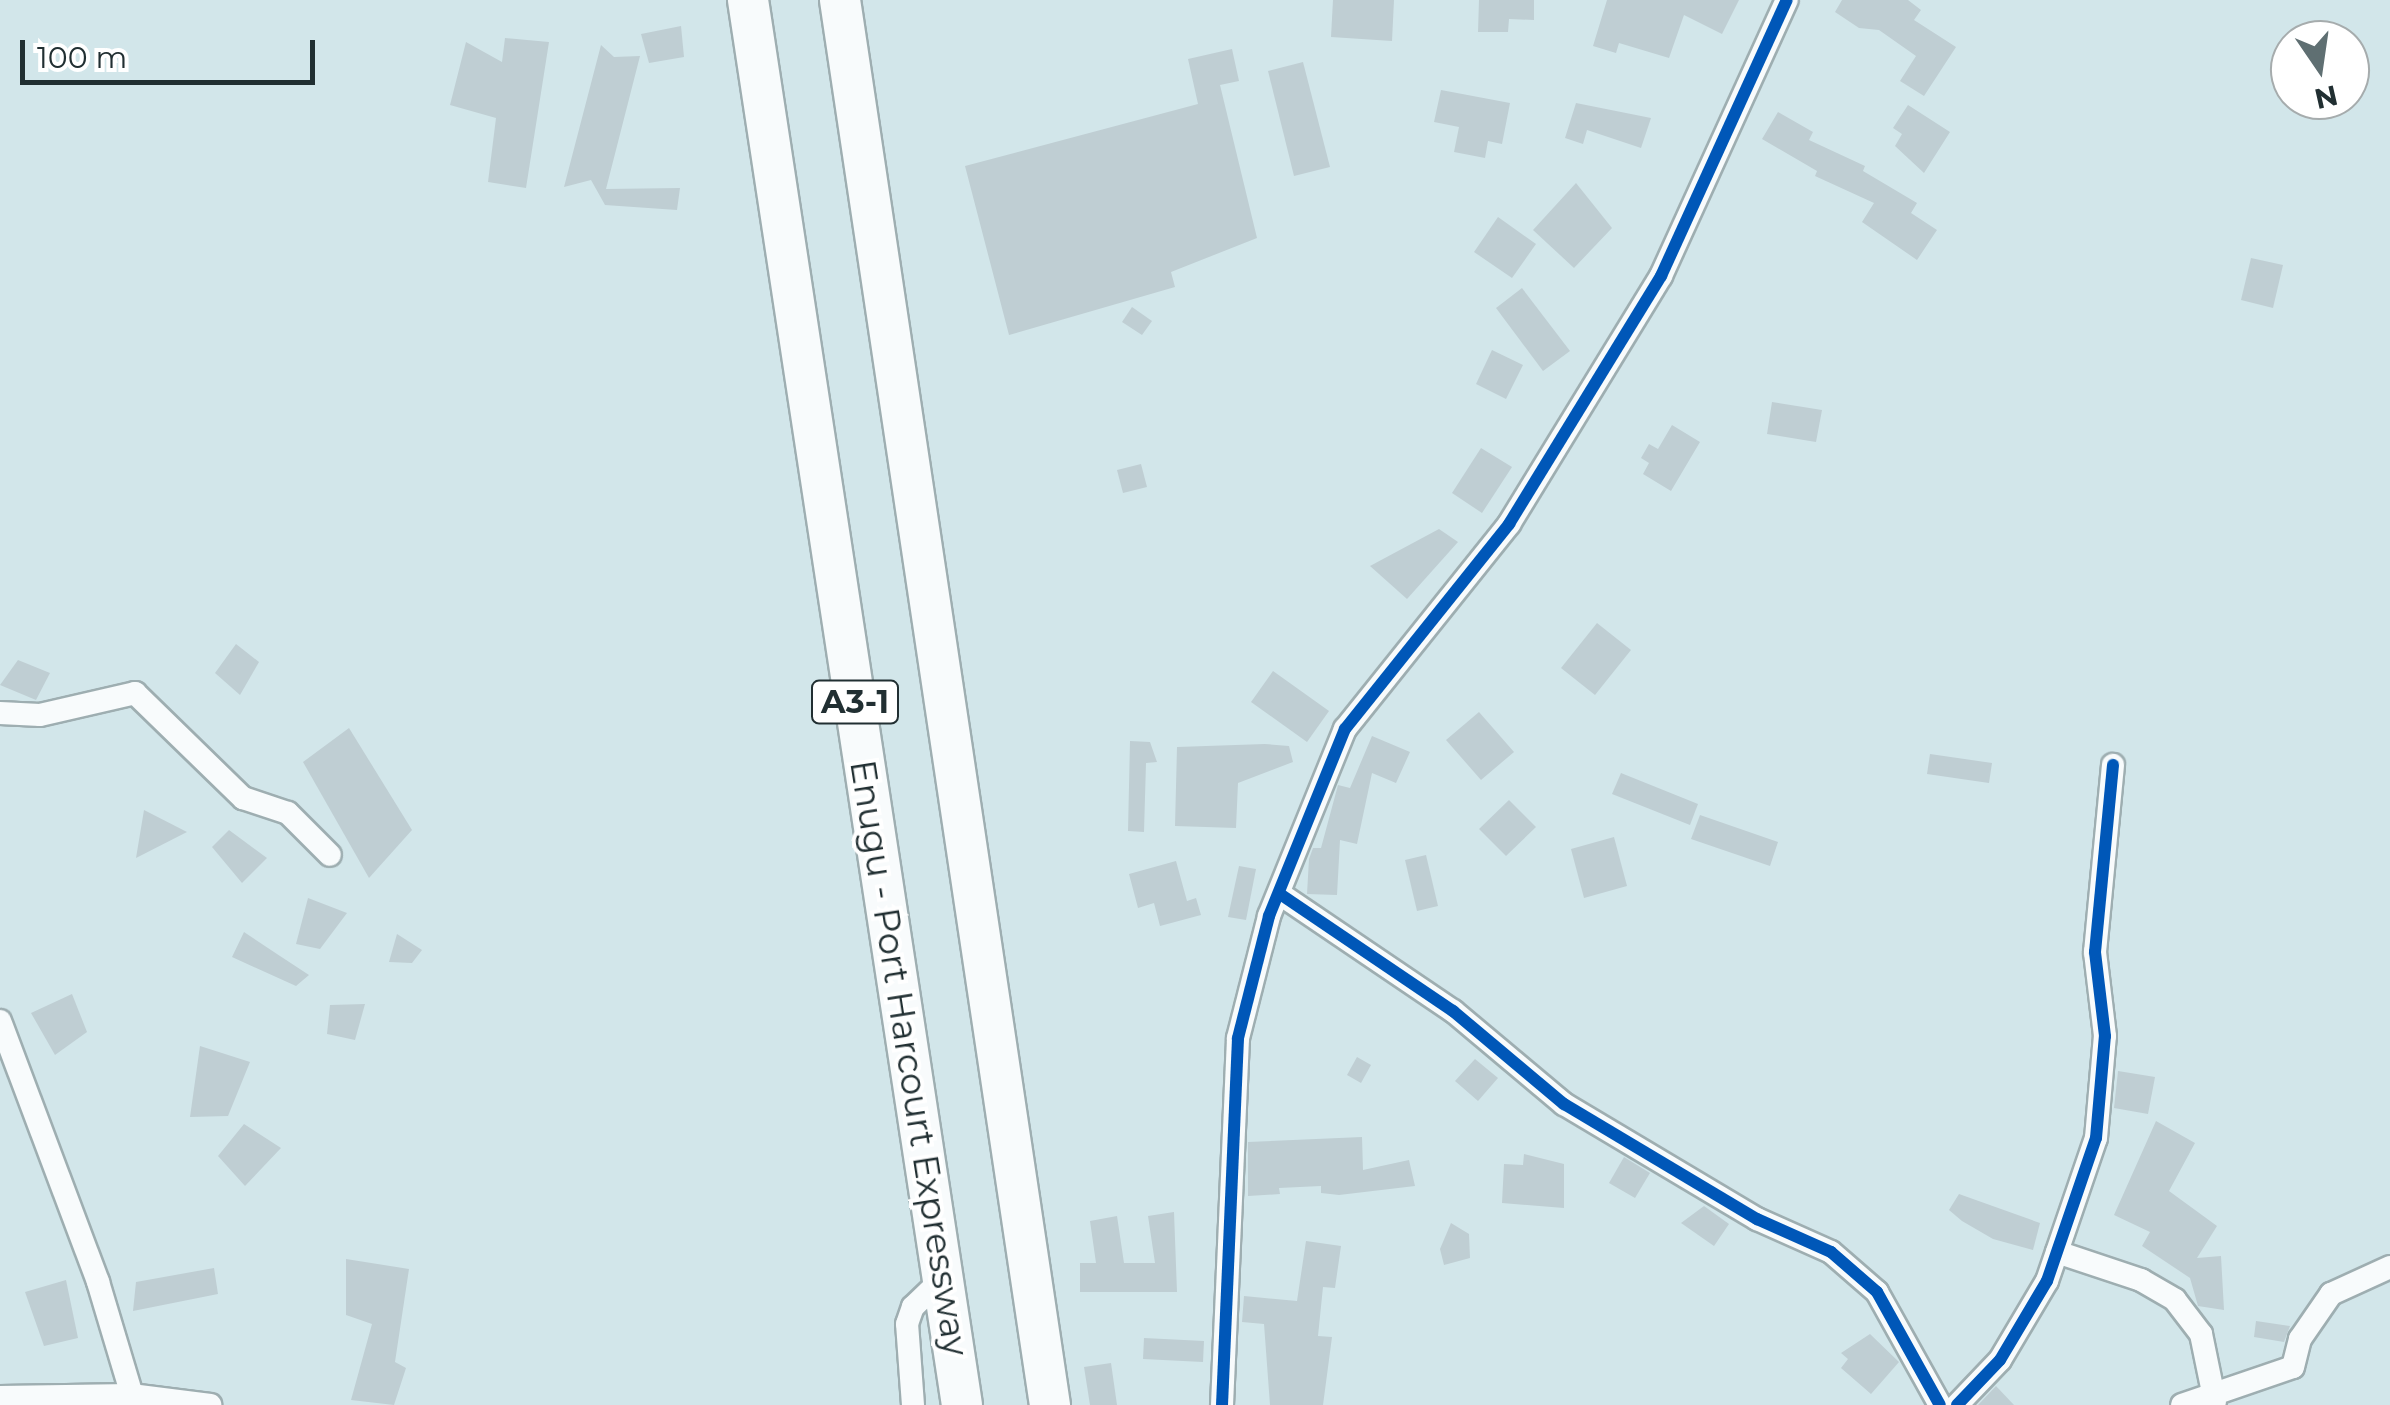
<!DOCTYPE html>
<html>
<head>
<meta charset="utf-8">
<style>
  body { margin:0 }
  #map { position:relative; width:2390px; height:1405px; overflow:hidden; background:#d2e6ea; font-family:Montserrat,sans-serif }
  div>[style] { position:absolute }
  .building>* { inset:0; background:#bfced3 }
  .roads { filter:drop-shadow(2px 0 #9eaeb1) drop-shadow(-2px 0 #9eaeb1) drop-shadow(0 2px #9eaeb1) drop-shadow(0 -2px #9eaeb1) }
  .street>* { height:22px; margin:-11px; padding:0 11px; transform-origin:11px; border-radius:11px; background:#f8fbfc }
  .highway>* { height:40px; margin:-20px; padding:0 20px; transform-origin:20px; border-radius:20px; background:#f8fbfc }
  .cycleway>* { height:12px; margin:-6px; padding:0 6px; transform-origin:6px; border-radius:6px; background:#0057b8 }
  span { translate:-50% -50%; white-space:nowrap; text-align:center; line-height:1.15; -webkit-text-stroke:8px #fff; paint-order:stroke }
  .shield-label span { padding:2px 8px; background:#fff; border:2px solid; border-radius:8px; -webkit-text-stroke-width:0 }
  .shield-label { font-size:32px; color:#212f32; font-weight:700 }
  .street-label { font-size:35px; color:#212f32 }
  .north { position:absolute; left:2270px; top:20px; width:100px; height:100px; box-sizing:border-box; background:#fff; border:2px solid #a6acad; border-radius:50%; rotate:167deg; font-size:28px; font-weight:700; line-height:40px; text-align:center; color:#212f32 }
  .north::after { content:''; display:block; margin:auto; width:35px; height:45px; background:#5f6f72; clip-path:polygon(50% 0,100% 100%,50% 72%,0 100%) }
  .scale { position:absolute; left:20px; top:40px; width:295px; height:45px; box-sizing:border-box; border:5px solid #212f32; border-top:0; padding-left:12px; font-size:30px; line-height:35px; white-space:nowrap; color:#212f32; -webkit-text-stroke:8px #fff; paint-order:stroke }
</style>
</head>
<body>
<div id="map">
  <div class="building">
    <div style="clip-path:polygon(1333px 0,1394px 0,1392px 41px,1331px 37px)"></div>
    <div style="clip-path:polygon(1479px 0,1534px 0,1534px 20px,1509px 19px,1508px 32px,1478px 32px)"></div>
    <div style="clip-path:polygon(1607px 0,1739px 0,1722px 34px,1684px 15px,1669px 58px,1619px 43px,1616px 53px,1593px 46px)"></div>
    <div style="clip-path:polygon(1842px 0,1908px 0,1921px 10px,1914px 20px,1956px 47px,1924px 96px,1900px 81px,1916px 56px,1879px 30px,1859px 28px,1835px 12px)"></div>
    <div style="clip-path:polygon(681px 26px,684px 57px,649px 63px,641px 34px)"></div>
    <div style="clip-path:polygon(505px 38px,549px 42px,526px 188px,488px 182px,496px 118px,450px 105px,466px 42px,502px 62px)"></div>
    <div style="clip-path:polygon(601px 45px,614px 57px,640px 56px,606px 189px,680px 188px,677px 210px,605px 205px,591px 180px,564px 187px)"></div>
    <div style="clip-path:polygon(1232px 49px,1239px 81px,1220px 85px,1257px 238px,1171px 272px,1175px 287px,1009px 335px,965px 166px,1198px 104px,1188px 59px)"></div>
    <div style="clip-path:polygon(1303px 62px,1330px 167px,1294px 176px,1268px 71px)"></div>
    <div style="clip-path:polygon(1441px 90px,1510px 103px,1502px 144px,1488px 141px,1485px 158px,1454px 152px,1459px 127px,1434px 122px)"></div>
    <div style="clip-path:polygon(1576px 103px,1651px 118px,1641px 148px,1587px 130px,1583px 144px,1565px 138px)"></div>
    <div style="clip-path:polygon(1908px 105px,1950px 132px,1924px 173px,1895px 146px,1902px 134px,1893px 128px)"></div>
    <div style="clip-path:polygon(1778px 112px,1813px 132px,1809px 140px,1865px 166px,1863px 171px,1917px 203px,1911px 213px,1937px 230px,1917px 260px,1862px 222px,1874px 203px,1815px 176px,1817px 171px,1762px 139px)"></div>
    <div style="clip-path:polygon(1576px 183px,1612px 228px,1574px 268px,1533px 230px)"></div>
    <div style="clip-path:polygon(1498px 217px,1536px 244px,1512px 278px,1474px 252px)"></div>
    <div style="clip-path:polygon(2251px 258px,2283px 265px,2273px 308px,2241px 300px)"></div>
    <div style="clip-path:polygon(1522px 288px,1570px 351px,1543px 371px,1496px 308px)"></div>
    <div style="clip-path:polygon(1132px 307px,1152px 321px,1142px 335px,1122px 322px)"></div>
    <div style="clip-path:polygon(1492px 350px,1523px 365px,1506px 399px,1476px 384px)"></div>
    <div style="clip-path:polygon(1772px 402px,1822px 410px,1816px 442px,1767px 434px)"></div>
    <div style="clip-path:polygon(1672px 425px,1700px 442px,1671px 491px,1643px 474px,1649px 463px,1641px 458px,1649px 444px,1658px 449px)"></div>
    <div style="clip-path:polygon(1481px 448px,1512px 467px,1482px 513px,1452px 493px)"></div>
    <div style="clip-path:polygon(1141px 464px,1147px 487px,1123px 493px,1117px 470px)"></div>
    <div style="clip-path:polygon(1439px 529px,1458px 542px,1407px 599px,1370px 566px)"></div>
    <div style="clip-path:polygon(1597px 623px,1631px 650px,1595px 695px,1561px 668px)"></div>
    <div style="clip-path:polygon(236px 644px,259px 662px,240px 695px,215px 673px)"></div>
    <div style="clip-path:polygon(18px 660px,50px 673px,36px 700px,0 685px)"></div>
    <div style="clip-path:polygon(1273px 671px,1329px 711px,1307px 742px,1251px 702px)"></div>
    <div style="clip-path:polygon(1479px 712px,1514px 752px,1481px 780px,1446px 740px)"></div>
    <div style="clip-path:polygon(349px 728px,412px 830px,369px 878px,303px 762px)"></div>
    <div style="clip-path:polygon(1372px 736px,1410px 752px,1396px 783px,1372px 773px,1357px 844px,1340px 840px,1337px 895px,1307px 894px,1309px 859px,1313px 848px,1321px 848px,1338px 785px,1350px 788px)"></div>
    <div style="clip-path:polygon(1130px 741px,1150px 742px,1157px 762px,1146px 763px,1144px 832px,1128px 831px)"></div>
    <div style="clip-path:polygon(1265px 744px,1289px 746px,1293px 762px,1238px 783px,1236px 828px,1175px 826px,1177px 747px)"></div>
    <div style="clip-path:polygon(1930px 754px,1992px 763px,1989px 783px,1927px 774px)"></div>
    <div style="clip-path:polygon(1621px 773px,1698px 804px,1690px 825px,1612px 794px)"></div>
    <div style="clip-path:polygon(1509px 800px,1536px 827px,1506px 856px,1479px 829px)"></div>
    <div style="clip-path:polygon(144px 810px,187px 832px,136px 858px)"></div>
    <div style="clip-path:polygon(1700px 815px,1778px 842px,1770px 866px,1691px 839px)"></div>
    <div style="clip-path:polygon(229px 830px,267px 858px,242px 883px,212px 847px)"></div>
    <div style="clip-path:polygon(1614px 837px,1627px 886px,1584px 898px,1571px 849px)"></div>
    <div style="clip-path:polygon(1426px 855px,1438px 906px,1417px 911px,1405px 860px)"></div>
    <div style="clip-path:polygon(1176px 861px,1187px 901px,1196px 898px,1201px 915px,1160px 926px,1154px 903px,1138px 908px,1129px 874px)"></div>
    <div style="clip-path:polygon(1239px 866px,1256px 869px,1246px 920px,1228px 917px)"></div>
    <div style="clip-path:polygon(308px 898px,347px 913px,320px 949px,296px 944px)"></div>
    <div style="clip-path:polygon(244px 932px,280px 956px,309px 975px,296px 986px,232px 957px)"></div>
    <div style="clip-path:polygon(397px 934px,422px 950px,412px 963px,389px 962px)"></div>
    <div style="clip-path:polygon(72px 994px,87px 1032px,55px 1055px,31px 1013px)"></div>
    <div style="clip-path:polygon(365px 1004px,355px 1040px,327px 1034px,330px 1005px)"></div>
    <div style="clip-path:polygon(200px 1046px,250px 1062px,228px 1116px,190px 1117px)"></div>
    <div style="clip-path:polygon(1357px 1057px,1371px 1065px,1361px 1083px,1347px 1075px)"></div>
    <div style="clip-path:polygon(1475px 1059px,1498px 1078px,1478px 1101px,1455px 1081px)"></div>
    <div style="clip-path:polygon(2118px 1071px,2155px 1077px,2148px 1114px,2114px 1108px)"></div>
    <div style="clip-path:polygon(2156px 1121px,2195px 1143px,2169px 1191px,2217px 1226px,2197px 1258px,2221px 1256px,2224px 1310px,2198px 1306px,2190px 1278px,2142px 1246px,2150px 1232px,2114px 1215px)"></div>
    <div style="clip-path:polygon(244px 1124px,281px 1148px,245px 1186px,218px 1156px)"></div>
    <div style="clip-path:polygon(1362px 1137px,1363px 1170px,1409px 1160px,1415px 1186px,1339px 1195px,1321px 1193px,1321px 1186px,1279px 1188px,1280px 1194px,1248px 1196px,1248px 1142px)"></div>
    <div style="clip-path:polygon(1524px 1154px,1564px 1164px,1564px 1208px,1502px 1203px,1504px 1164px,1523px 1165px)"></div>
    <div style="clip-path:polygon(1624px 1157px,1650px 1173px,1635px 1198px,1609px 1183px)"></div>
    <div style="clip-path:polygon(1959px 1194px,2040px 1223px,2033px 1250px,1993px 1239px,1962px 1221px,1949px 1210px)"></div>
    <div style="clip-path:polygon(1704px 1206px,1729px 1224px,1714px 1246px,1681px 1223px)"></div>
    <div style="clip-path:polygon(1174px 1212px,1177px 1292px,1080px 1292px,1080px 1263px,1096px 1263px,1090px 1221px,1117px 1216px,1124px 1263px,1155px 1263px,1148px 1216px)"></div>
    <div style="clip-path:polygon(1451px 1223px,1469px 1234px,1470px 1258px,1444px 1265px,1440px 1249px)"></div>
    <div style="clip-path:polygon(1306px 1241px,1341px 1246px,1335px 1288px,1323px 1287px,1318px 1336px,1332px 1337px,1323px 1405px,1270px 1405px,1264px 1324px,1242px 1322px,1244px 1296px,1297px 1301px)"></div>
    <div style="clip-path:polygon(346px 1259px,409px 1269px,395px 1362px,406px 1368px,394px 1405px,351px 1400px,372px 1324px,346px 1315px)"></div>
    <div style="clip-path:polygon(214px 1268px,218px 1294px,133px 1311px,136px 1282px)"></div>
    <div style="clip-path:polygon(66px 1280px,78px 1338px,44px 1346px,25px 1292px)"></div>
    <div style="clip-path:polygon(2256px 1321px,2290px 1326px,2284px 1342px,2254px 1337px)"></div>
    <div style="clip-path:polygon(1870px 1334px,1899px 1362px,1871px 1394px,1841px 1368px,1848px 1359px,1841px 1353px)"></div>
    <div style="clip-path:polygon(1144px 1338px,1204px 1341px,1203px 1362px,1143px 1359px)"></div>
    <div style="clip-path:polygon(1111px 1363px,1117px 1405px,1090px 1405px,1084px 1367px)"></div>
    <div style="clip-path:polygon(1996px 1386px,2014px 1405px,1978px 1405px)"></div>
  </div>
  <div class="roads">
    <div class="street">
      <div style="left:0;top:713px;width:40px;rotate:2.9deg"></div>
      <div style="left:40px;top:715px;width:98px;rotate:-13deg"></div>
      <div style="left:135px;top:693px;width:151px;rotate:44.2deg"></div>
      <div style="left:243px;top:798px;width:47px;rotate:18.4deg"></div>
      <div style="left:288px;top:813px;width:59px;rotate:45deg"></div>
      <div style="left:1280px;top:894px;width:209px;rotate:34.1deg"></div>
      <div style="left:1453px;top:1011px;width:145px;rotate:40deg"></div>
      <div style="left:1564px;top:1104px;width:225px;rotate:30.8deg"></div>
      <div style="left:1757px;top:1219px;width:81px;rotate:24deg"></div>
      <div style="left:1831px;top:1252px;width:61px;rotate:41deg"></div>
      <div style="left:1877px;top:1292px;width:129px;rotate:60.9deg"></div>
      <div style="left:0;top:1021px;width:279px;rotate:69.4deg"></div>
      <div style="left:98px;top:1282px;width:128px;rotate:73.3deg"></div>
      <div style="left:2057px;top:1252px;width:89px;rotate:18.4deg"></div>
      <div style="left:2141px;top:1280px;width:39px;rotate:30deg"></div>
      <div style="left:2175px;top:1300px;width:43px;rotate:52.6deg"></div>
      <div style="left:2201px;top:1334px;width:69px;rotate:78.4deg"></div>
      <div style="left:0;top:1397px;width:131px;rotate:-0.9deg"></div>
      <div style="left:131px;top:1395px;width:80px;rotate:7.2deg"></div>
      <div style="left:913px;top:1405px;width:81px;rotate:-94.2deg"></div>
      <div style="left:907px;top:1324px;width:18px;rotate:-71deg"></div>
      <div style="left:913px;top:1307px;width:42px;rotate:-44deg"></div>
      <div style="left:1222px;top:1405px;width:367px;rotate:-87.5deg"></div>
      <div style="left:1238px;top:1038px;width:126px;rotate:-75.7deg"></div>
      <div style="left:1269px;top:916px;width:202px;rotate:-67.9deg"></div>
      <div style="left:1345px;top:729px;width:263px;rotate:-51.3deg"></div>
      <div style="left:1509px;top:524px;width:291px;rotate:-58.5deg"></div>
      <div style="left:1661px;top:276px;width:303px;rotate:-65.5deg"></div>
      <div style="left:1957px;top:1405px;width:62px;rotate:-46.3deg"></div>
      <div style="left:2000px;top:1360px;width:92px;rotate:-59.3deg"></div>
      <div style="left:2047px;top:1281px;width:151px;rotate:-71.1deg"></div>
      <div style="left:2096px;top:1138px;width:102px;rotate:-85deg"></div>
      <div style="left:2105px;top:1036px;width:85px;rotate:-96.8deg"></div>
      <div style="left:2095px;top:952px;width:188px;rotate:-84.5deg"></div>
      <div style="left:2182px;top:1405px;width:117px;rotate:-18.9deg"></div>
      <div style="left:2293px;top:1367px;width:29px;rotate:-76deg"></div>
      <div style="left:2300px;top:1339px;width:55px;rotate:-55.4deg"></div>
      <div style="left:2331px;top:1294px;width:65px;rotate:-24.6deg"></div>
    </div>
    <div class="highway">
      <div style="left:748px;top:0;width:1421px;rotate:81.34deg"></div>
      <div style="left:840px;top:0;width:1421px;rotate:81.5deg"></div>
    </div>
  </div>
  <div class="cycleway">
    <div style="left:1280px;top:894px;width:209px;rotate:34.1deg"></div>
    <div style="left:1453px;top:1011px;width:145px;rotate:40deg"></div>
    <div style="left:1564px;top:1104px;width:225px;rotate:30.8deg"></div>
    <div style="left:1757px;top:1219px;width:81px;rotate:24deg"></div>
    <div style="left:1831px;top:1252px;width:61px;rotate:41deg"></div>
    <div style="left:1877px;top:1292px;width:129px;rotate:60.9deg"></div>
    <div style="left:1222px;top:1405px;width:367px;rotate:-87.5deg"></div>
    <div style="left:1238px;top:1038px;width:126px;rotate:-75.7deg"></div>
    <div style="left:1269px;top:916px;width:202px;rotate:-67.9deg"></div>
    <div style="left:1345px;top:729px;width:263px;rotate:-51.3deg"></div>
    <div style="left:1509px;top:524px;width:291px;rotate:-58.5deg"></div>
    <div style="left:1661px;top:276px;width:303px;rotate:-65.5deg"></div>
    <div style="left:1957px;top:1405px;width:62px;rotate:-46.3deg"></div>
    <div style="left:2000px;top:1360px;width:92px;rotate:-59.3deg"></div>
    <div style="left:2047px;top:1281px;width:151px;rotate:-71.1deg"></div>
    <div style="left:2096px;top:1138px;width:102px;rotate:-85deg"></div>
    <div style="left:2105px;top:1036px;width:85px;rotate:-96.8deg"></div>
    <div style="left:2095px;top:952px;width:188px;rotate:-84.5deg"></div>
  </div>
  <div class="shield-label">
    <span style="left:855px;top:702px">A3-1</span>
  </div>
  <div class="street-label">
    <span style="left:909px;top:1058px;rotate:81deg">Enugu - Port Harcourt Expressway</span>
  </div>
  <div class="north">N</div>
  <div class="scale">100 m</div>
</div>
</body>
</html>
